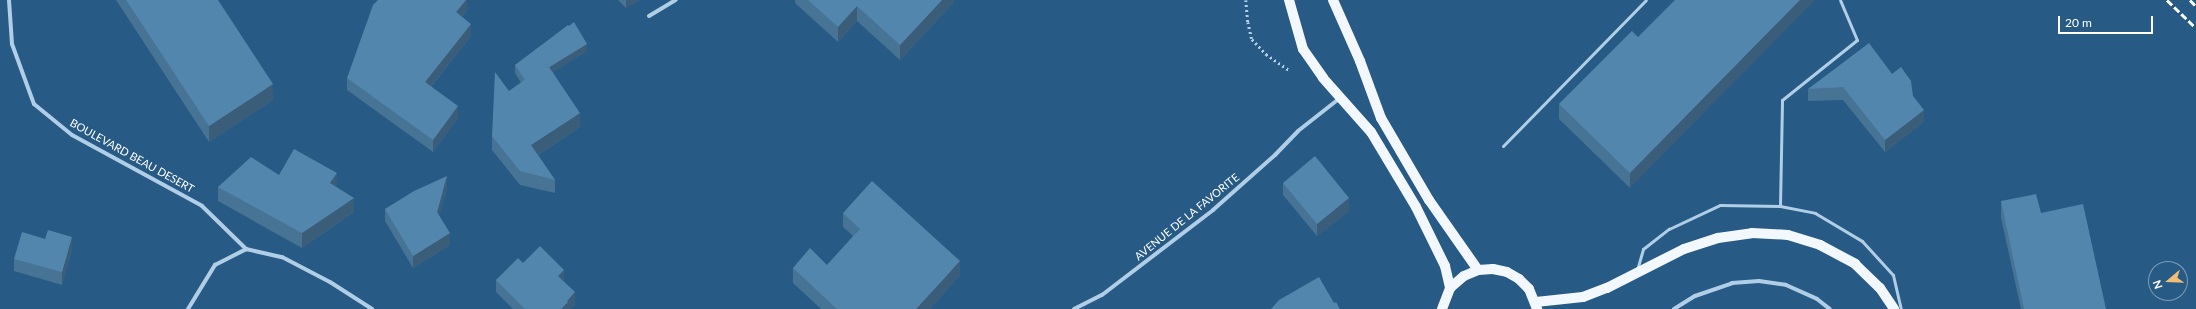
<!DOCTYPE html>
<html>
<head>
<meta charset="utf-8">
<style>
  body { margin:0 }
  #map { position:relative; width:2196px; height:309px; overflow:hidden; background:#275a84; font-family:Lato,sans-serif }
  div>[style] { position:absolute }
  .path>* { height:2.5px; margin-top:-1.25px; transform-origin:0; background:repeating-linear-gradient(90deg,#b0cfe7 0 2px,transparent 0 5px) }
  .service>* { height:3px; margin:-1.5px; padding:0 1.5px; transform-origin:1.5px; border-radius:1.5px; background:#b0cfe7 }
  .minor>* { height:4px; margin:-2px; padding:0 2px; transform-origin:2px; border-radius:2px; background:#b0cfe7 }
  .primary>* { height:10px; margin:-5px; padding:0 5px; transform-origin:5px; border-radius:5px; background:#f2f8fe }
  .rail>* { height:3px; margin-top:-1.5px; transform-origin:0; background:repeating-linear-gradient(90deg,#fff 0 7px,transparent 0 10px) }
  .wall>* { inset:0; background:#477395 }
  .shaded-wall>* { inset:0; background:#3a5e79 }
  .building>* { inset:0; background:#5386ad }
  span { translate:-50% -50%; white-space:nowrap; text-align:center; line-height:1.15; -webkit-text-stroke:3px #275a84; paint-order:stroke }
  .street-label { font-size:11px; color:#fff }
  .north { position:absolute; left:2148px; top:261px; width:40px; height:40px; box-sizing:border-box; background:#275a84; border:1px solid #7d9cb5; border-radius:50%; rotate:251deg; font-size:11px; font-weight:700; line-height:16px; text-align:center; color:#fff }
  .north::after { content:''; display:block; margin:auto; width:14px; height:18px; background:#f0be76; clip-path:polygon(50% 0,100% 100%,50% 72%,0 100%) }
  .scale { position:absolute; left:2058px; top:16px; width:95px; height:18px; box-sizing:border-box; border:2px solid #fff; border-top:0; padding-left:5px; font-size:12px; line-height:14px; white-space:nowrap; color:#fff; -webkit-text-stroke:3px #275a84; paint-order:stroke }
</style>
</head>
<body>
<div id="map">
  <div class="path">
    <div style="left:1246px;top:0;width:22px;rotate:85deg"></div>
    <div style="left:1248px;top:22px;width:17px;rotate:77deg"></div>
    <div style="left:1252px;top:39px;width:21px;rotate:47deg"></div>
    <div style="left:1266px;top:54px;width:29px;rotate:35deg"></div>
  </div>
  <div class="service">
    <div style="left:1503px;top:146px;width:204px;rotate:-45.6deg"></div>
    <div style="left:1780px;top:206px;width:106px;rotate:-88.9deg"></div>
    <div style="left:1782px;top:100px;width:96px;rotate:-38.7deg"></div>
    <div style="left:1857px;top:40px;width:43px;rotate:-113deg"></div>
    <div style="left:1637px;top:270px;width:22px;rotate:-74deg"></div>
    <div style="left:1643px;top:249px;width:33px;rotate:-38deg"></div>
    <div style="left:1669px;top:229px;width:56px;rotate:-25.2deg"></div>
    <div style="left:1720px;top:205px;width:60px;rotate:1deg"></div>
    <div style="left:1780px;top:206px;width:36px;rotate:11deg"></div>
    <div style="left:1815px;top:213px;width:55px;rotate:30.8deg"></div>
    <div style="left:1862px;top:241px;width:46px;rotate:47.6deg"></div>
    <div style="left:1893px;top:275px;width:35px;rotate:77deg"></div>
  </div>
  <div class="minor">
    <div style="left:9px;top:0;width:44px;rotate:86.1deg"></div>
    <div style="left:12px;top:44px;width:64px;rotate:69.9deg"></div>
    <div style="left:34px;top:104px;width:49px;rotate:39.2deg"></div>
    <div style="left:72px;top:135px;width:148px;rotate:28.6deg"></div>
    <div style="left:202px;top:206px;width:62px;rotate:44.3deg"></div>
    <div style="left:649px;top:16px;width:31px;rotate:-31deg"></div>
    <div style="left:188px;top:309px;width:52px;rotate:-58.5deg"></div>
    <div style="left:215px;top:265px;width:35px;rotate:-27deg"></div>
    <div style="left:246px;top:249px;width:37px;rotate:13deg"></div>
    <div style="left:282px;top:257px;width:54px;rotate:27.5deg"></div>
    <div style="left:330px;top:282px;width:50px;rotate:32.7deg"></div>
    <div style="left:1074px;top:309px;width:31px;rotate:-27deg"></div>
    <div style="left:1102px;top:295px;width:140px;rotate:-37.4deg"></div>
    <div style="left:1213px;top:210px;width:83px;rotate:-41.6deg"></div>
    <div style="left:1275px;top:155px;width:33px;rotate:-46deg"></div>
    <div style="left:1298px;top:131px;width:53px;rotate:-38.2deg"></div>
    <div style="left:1674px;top:309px;width:25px;rotate:-32deg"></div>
    <div style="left:1695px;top:296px;width:39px;rotate:-19deg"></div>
    <div style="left:1732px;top:283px;width:27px;rotate:-4deg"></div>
    <div style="left:1759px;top:281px;width:27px;rotate:8deg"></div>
    <div style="left:1786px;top:285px;width:34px;rotate:24deg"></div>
    <div style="left:1817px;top:299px;width:16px;rotate:38deg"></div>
  </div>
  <div class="primary">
    <div style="left:1289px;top:0;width:51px;rotate:74.1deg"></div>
    <div style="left:1303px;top:49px;width:35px;rotate:55deg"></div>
    <div style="left:1323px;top:78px;width:72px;rotate:48.4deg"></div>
    <div style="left:1371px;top:132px;width:87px;rotate:59deg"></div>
    <div style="left:1416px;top:207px;width:66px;rotate:63.8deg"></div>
    <div style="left:1445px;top:266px;width:23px;rotate:77deg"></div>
    <div style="left:1333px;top:0;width:67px;rotate:66.1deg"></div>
    <div style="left:1360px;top:61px;width:61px;rotate:69.8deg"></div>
    <div style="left:1381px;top:118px;width:95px;rotate:59.7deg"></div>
    <div style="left:1429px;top:200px;width:85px;rotate:55deg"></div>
    <div style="left:1536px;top:302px;width:47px;rotate:-6.1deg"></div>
    <div style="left:1583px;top:297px;width:26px;rotate:-21deg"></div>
    <div style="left:1607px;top:288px;width:86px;rotate:-26.9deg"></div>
    <div style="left:1684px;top:249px;width:36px;rotate:-18deg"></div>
    <div style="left:1718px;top:238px;width:34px;rotate:-8deg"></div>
    <div style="left:1752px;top:233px;width:36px;rotate:3deg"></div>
    <div style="left:1788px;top:235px;width:34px;rotate:17deg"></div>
    <div style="left:1820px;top:245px;width:40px;rotate:28deg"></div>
    <div style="left:1855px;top:264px;width:35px;rotate:44deg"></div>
    <div style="left:1880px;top:288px;width:25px;rotate:56deg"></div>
    <div style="left:1442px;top:309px;width:22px;rotate:-69deg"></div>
    <div style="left:1450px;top:288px;width:18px;rotate:-41deg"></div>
    <div style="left:1464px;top:276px;width:15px;rotate:-23deg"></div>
    <div style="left:1478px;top:270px;width:15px;rotate:-4deg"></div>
    <div style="left:1493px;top:269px;width:14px;rotate:12deg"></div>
    <div style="left:1507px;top:272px;width:14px;rotate:30deg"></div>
    <div style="left:1519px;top:279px;width:14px;rotate:45deg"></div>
    <div style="left:1529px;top:289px;width:22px;rotate:68deg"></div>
  </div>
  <div class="rail">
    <div style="left:2167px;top:0;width:40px;rotate:44deg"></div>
    <div style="left:2190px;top:0;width:8px;rotate:45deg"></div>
  </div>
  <div class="wall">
    <div style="clip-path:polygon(116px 0,218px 0,273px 100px,209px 142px)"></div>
    <div style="clip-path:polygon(467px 0,467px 10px,462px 17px,471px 36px,431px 87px,458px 118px,433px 152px,347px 90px,347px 78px)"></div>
    <div style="clip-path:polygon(618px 0,640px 0,626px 8px)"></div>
    <div style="clip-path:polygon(795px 0,954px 0,954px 2px,900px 60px,857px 21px,838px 42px,795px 3px)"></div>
    <div style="clip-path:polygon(569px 26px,587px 51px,553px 72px,580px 127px,538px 155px,555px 180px,555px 193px,520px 185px,492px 150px,492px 136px,509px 91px,521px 83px,515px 73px,515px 65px)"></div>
    <div style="clip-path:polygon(1632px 31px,1630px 188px,1559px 119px,1559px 104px)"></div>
    <div style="clip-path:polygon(1892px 74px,1913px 96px,1924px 122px,1885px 152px,1843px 100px,1808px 101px,1808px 89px)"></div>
    <div style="clip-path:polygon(1283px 183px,1349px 211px,1317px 236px,1283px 195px)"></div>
    <div style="clip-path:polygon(218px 187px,337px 187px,354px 212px,302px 248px,218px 201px)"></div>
    <div style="clip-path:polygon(447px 189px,439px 216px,450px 245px,413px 268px,385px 221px,385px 209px)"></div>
    <div style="clip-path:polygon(2001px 201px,2041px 213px,2104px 303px,2106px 309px,2021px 309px,2001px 218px)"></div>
    <div style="clip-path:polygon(843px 213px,960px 275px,930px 309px,821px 309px,793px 283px,793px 268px,827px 265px,853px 236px,843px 227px)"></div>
    <div style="clip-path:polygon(72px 249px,62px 285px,14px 271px,14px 259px)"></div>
    <div style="clip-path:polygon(523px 263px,564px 282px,575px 304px,570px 309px,513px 309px,496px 292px,496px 280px)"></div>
  </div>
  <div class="shaded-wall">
    <div style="clip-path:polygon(466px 0,467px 0,467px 10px,456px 24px,456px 12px)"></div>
    <div style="clip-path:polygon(626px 0,640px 0,626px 8px)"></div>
    <div style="clip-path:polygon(942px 0,954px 0,954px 2px,900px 60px,900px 45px)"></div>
    <div style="clip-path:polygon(1800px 0,1815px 0,1630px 188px,1630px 173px)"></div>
    <div style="clip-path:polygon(857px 6px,857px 21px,838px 42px,838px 27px)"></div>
    <div style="clip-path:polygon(471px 24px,471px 36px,425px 94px,425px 82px)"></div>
    <div style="clip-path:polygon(587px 44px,587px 51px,526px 89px,526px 82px)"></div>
    <div style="clip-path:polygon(273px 84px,273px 100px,209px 142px,209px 126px)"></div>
    <div style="clip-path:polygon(458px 106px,458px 118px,433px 152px,433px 140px)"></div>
    <div style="clip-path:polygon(1924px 110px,1924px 122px,1885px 152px,1885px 140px)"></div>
    <div style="clip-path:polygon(580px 113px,580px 127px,531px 159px,531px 145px)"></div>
    <div style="clip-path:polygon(337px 173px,337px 187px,330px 183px)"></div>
    <div style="clip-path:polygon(447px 176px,447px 189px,437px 224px,437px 212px)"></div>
    <div style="clip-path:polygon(354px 198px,354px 212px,302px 248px,302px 233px)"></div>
    <div style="clip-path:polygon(1349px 198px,1349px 211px,1317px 236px,1317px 224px)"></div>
    <div style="clip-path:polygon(450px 233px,450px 245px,413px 268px,413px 256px)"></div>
    <div style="clip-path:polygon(72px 237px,72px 249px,62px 285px,62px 272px)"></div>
    <div style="clip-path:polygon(960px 261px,960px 275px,930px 309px,916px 309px)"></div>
    <div style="clip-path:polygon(564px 270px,564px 282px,558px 276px)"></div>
    <div style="clip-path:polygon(575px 292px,575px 304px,570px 309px,561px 309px,567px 301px)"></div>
  </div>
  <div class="building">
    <div style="clip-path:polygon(126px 0,218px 0,273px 84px,209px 126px)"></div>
    <div style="clip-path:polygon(378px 0,466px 0,456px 12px,471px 24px,425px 82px,458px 106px,433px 140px,347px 78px,373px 5px)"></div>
    <div style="clip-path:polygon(808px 0,942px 0,900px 45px,857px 6px,838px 27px)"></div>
    <div style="clip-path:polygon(1675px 0,1800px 0,1630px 173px,1559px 104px,1632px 31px,1638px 37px)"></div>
    <div style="clip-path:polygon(574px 22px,587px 44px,549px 67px,547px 64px,525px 80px,515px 65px,568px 25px,569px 26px)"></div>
    <div style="clip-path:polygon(1869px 43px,1892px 74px,1901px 67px,1911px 81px,1913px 96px,1924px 110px,1885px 140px,1843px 87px,1808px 89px)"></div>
    <div style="clip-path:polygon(547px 64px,580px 113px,531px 145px,555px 180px,520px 171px,492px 136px,495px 72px,509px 91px)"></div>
    <div style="clip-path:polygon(294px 149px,337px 173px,330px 183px,354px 198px,302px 233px,218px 187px,251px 157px,279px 175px)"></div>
    <div style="clip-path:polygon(1315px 156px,1349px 198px,1317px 224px,1283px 183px)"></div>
    <div style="clip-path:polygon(447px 176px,437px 212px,450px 233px,413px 256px,385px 209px,414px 191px)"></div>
    <div style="clip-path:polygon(872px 181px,960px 261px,916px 309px,837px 309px,793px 268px,810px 248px,827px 265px,860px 229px,843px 213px)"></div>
    <div style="clip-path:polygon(2036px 194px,2041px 213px,2083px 204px,2106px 309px,2024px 309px,2001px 201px)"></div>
    <div style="clip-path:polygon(48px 230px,72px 237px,62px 272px,14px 259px,22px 232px,45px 239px)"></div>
    <div style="clip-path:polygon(540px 246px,564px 270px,558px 276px,575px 292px,567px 301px,568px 302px,561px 309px,525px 309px,496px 280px,518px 258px,523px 263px)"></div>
    <div style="clip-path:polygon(1319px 277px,1334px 303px,1336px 302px,1340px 309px,1271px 309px,1279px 300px)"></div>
  </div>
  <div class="street-label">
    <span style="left:132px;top:156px;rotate:29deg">BOULEVARD BEAU DESERT</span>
    <span style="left:1187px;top:217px;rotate:-39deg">AVENUE DE LA FAVORITE</span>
  </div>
  <div class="north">N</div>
  <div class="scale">20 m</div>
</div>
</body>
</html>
